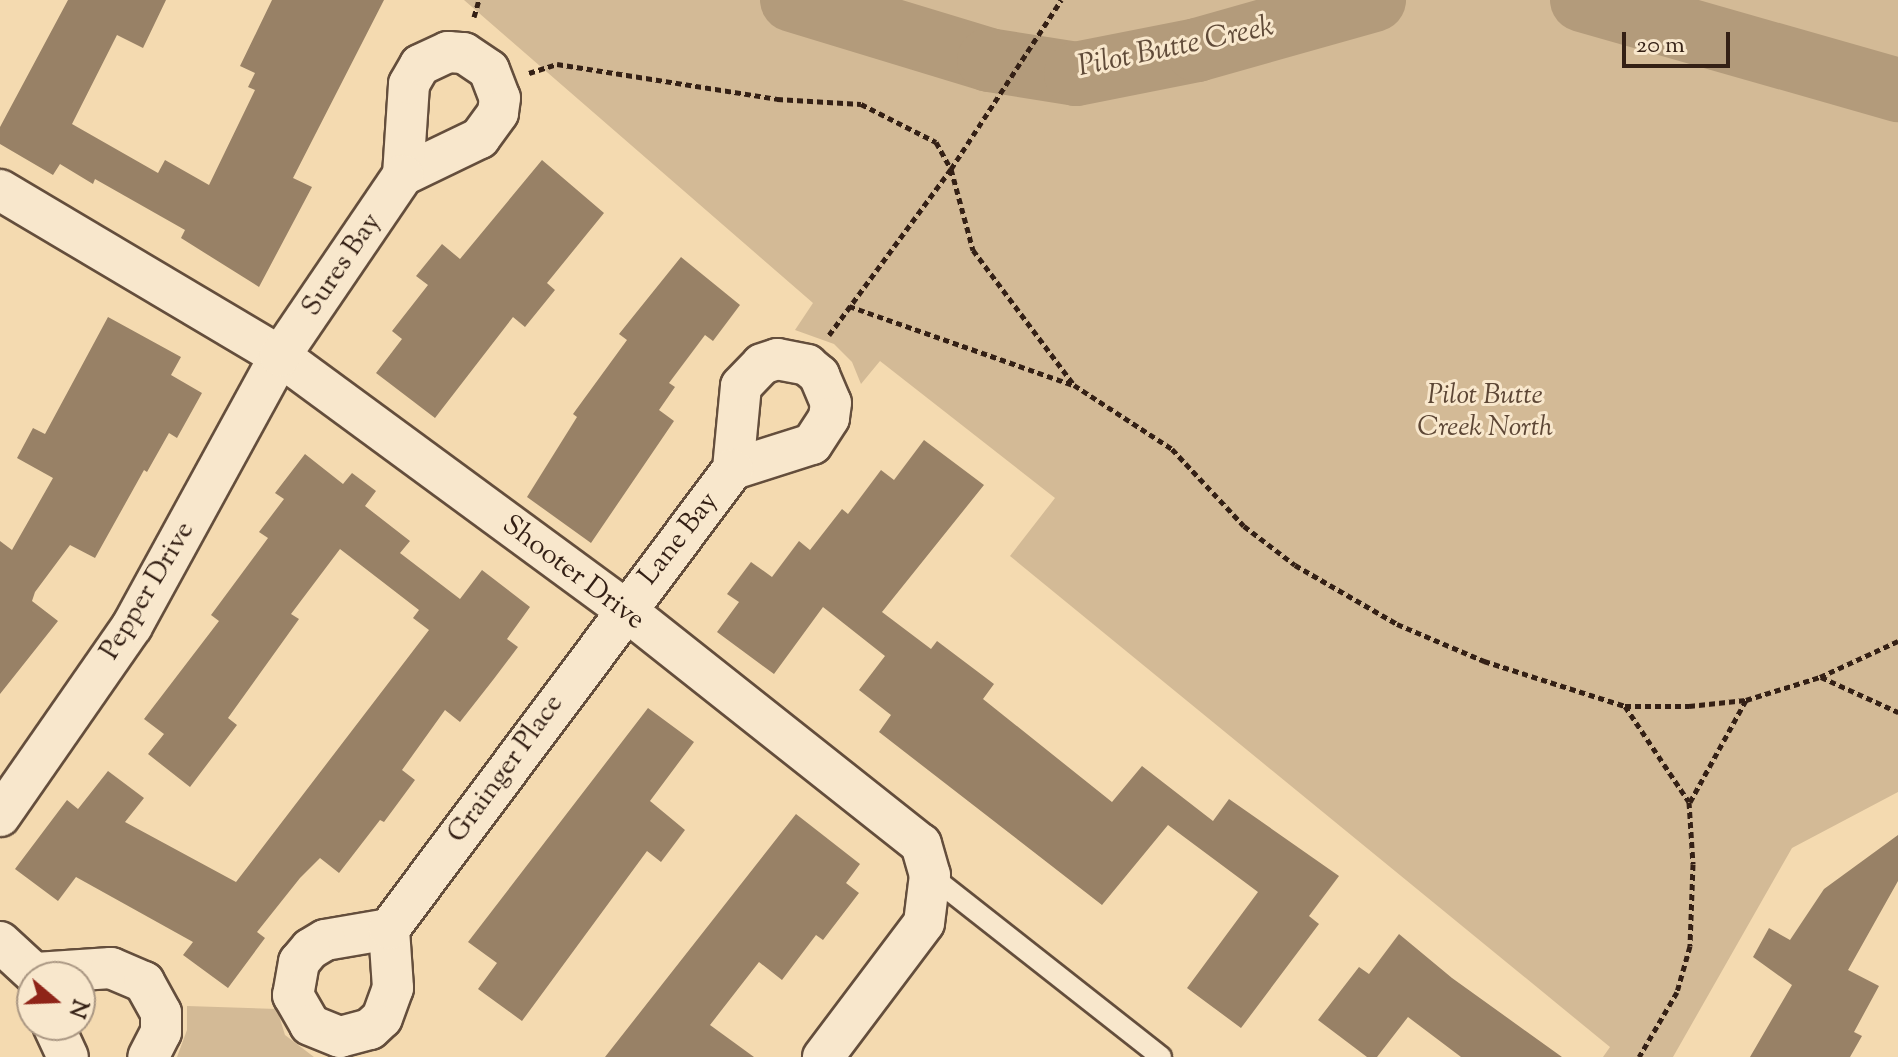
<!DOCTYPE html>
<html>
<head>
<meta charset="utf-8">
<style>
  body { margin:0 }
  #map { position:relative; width:1898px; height:1057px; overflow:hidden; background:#f4dab0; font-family:"Sorts Mill Goudy",serif }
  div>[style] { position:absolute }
  .green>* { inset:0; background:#d3ba96 }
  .river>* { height:64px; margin:-32px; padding:0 32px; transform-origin:32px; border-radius:32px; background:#b39b7b }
  .building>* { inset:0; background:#988166 }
  .path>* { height:5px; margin-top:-2.5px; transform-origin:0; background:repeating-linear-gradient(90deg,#342015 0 6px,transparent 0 10px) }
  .roads { filter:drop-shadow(2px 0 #644e3c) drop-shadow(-2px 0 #644e3c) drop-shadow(0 2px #644e3c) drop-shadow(0 -2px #644e3c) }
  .lane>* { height:20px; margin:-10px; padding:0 10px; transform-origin:10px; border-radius:10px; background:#f8e7cc }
  .street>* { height:40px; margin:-20px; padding:0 20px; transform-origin:20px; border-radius:20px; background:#f8e7cc }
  span { translate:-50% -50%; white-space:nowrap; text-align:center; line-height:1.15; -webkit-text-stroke:6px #f8e7cc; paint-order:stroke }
  .street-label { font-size:28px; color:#342015 }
  .park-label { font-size:28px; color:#5c4635; font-style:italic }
  .water-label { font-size:30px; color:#604b39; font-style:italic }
  .north { position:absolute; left:16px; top:961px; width:80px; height:80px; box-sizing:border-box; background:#f8e7cc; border:2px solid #aa9783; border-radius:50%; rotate:109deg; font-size:22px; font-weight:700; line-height:32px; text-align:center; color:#342015 }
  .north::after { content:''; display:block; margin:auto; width:28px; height:36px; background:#8f2418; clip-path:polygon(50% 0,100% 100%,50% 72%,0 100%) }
  .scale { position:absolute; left:1622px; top:32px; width:108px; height:36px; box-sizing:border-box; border:4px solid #342015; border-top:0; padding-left:10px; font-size:24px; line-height:28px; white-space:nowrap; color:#342015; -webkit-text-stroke:6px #f8e7cc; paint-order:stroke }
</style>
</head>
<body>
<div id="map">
  <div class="green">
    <div style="clip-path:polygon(464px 0,1898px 0,1898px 792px,1792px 848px,1673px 1057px,1603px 1057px,1610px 1047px,1010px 556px,1055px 498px,880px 361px,861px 384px,852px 362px,834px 344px,795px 330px,813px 303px)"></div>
    <div style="clip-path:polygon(187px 1006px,277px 1009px,285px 1035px,314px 1057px,177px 1057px,187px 1030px)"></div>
  </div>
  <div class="river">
    <div style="left:792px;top:0;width:206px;rotate:16.9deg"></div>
    <div style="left:989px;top:60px;width:88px;rotate:9.1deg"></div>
    <div style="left:1076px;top:74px;width:123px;rotate:-11.2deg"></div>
    <div style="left:1197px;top:50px;width:184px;rotate:-15.8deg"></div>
    <div style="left:1582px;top:0;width:329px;rotate:15.9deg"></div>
  </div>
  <div class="building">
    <div style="clip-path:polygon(68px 0,166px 0,143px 48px,117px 35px,72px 124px,158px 173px,165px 160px,209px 185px,255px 90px,248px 87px,255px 73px,240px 66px,272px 0,384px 0,293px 178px,312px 187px,259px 287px,181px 238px,185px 230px,95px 179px,93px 184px,60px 164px,53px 175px,0 144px,0 127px)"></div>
    <div style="clip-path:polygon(542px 160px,604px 213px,547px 283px,555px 290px,525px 327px,513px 317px,435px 418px,376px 373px,402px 339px,392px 331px,428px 285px,416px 276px,442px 244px,460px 259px)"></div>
    <div style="clip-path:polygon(681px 257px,740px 305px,713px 341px,705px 335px,669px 383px,675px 387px,659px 410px,674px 421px,591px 543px,527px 497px,577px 417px,573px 414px,627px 340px,619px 334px)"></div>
    <div style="clip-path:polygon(108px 317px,181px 357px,171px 375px,202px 393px,177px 438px,169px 433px,147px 472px,144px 470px,95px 558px,70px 545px,35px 592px,32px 601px,58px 621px,0 694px,0 541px,12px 550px,53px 478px,17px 458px,33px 428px,45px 434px)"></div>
    <div style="clip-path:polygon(924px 440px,984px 485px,882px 612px,931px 649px,937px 641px,994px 684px,983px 699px,1112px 802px,1142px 766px,1213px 821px,1229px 799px,1339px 876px,1309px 916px,1319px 924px,1241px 1028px,1187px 988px,1258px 892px,1168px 825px,1102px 905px,879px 732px,891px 715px,859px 690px,885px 656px,823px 607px,774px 674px,717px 632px,739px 602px,727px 594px,751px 562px,772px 577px,799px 541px,810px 550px,842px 509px,848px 514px,881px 470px,894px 480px)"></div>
    <div style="clip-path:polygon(305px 454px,343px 484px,352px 473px,376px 491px,365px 506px,410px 541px,400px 553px,460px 599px,482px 570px,530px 607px,507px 639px,518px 647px,493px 680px,460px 722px,445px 710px,402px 770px,415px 780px,384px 822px,380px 820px,339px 873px,320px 858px,300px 878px,257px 932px,265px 938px,228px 988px,183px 955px,193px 942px,76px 877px,58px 901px,15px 869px,67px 800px,78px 809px,108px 771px,144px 798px,125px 822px,236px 882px,429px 630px,413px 618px,419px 610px,340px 549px,291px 614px,299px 619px,228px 718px,237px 725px,190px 787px,148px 754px,164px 734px,144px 719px,219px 621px,211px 615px,268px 538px,259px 532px,284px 499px,275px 493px)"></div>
    <div style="clip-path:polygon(648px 708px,694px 742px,650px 801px,685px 830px,661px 862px,647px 851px,522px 1021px,478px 989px,497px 963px,468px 942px)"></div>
    <div style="clip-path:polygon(796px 814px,860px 864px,846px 883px,859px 893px,823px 940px,816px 935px,782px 980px,759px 962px,710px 1025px,754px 1057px,605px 1057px)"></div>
    <div style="clip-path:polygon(1898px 835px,1898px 881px,1848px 970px,1879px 986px,1854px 1032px,1862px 1036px,1850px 1057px,1750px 1057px,1792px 985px,1753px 957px,1769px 928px,1790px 940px,1824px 889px)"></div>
    <div style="clip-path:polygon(1399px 934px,1452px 978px,1562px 1057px,1461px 1057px,1408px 1017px,1377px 1057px,1367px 1057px,1318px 1020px,1359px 967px,1369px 974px)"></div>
  </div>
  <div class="path">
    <div style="left:474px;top:17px;width:18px;rotate:-74deg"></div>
    <div style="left:529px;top:73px;width:29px;rotate:-18deg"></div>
    <div style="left:557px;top:64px;width:223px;rotate:9deg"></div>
    <div style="left:777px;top:99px;width:84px;rotate:3.4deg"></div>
    <div style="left:861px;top:104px;width:84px;rotate:26.9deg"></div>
    <div style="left:936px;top:142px;width:31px;rotate:61deg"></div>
    <div style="left:951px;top:169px;width:84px;rotate:74.8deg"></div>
    <div style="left:973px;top:250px;width:169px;rotate:53.2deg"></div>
    <div style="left:1074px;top:385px;width:117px;rotate:33.1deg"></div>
    <div style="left:1172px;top:449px;width:105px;rotate:46.9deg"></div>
    <div style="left:1244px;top:526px;width:64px;rotate:37.4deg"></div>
    <div style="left:1295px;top:565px;width:118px;rotate:30deg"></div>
    <div style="left:1397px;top:624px;width:95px;rotate:23deg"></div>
    <div style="left:1484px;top:661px;width:148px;rotate:17.7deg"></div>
    <div style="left:1625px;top:706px;width:64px"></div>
    <div style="left:1689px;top:706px;width:57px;rotate:-6deg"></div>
    <div style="left:1746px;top:700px;width:77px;rotate:-17.3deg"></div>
    <div style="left:1820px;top:677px;width:86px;rotate:-24.8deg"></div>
    <div style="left:849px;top:306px;width:238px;rotate:19.4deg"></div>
    <div style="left:829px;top:335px;width:206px;rotate:-53.7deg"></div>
    <div style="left:951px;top:169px;width:202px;rotate:-56.9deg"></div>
    <div style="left:1821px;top:677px;width:85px;rotate:24.4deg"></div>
    <div style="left:1625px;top:706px;width:115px;rotate:56.3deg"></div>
    <div style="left:1689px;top:802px;width:62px;rotate:86.3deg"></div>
    <div style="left:1693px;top:864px;width:82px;rotate:92.1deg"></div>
    <div style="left:1690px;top:946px;width:48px;rotate:105.8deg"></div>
    <div style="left:1677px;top:992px;width:75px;rotate:120.3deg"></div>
    <div style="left:1690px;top:802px;width:116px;rotate:-61.2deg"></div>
  </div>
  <div class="roads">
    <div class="lane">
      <div style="left:930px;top:875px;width:294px;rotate:38.2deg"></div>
    </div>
    <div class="street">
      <div style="left:448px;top:52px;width:16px;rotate:4deg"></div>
      <div style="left:464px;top:53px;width:30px;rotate:34deg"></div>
      <div style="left:489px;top:70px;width:30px;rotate:69deg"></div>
      <div style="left:500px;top:98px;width:15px;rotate:98deg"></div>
      <div style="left:498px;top:113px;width:31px;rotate:126deg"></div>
      <div style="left:480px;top:138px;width:85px;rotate:154.3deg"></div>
      <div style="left:403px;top:175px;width:91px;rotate:-86.2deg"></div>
      <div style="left:409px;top:84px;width:22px;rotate:-60deg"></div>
      <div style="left:420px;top:65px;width:31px;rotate:-25deg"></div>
      <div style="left:0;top:190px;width:326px;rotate:30.7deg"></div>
      <div style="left:280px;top:356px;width:427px;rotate:36.3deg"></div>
      <div style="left:624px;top:609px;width:379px;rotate:38.4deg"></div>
      <div style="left:921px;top:844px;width:32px;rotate:74deg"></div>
      <div style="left:930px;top:875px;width:48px;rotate:97.1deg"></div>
      <div style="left:924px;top:923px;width:168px;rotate:127deg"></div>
      <div style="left:777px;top:359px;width:31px;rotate:11deg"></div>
      <div style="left:807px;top:365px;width:16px;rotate:40deg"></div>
      <div style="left:819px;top:375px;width:30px;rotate:67deg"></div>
      <div style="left:831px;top:403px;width:15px;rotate:98deg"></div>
      <div style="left:829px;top:418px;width:31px;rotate:123deg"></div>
      <div style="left:812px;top:444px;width:83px;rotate:162.4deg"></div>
      <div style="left:733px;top:469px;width:83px;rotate:-84.5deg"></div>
      <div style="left:741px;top:386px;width:30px;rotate:-46deg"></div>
      <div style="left:762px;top:364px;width:16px;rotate:-18deg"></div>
      <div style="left:0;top:816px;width:231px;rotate:-55.2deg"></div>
      <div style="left:132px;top:626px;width:308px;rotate:-61.3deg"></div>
      <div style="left:280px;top:356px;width:219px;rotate:-55.8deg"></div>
      <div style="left:389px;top:929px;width:65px;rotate:170.2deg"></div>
      <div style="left:325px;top:940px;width:17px;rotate:149deg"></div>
      <div style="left:310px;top:949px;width:17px;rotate:130deg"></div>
      <div style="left:299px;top:962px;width:34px;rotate:100deg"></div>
      <div style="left:293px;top:995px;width:34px;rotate:60deg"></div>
      <div style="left:310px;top:1025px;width:32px;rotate:22deg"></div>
      <div style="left:340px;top:1037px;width:31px;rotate:-15deg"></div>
      <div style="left:370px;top:1029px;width:16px;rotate:-43deg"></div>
      <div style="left:382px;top:1018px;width:32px;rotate:-70deg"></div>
      <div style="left:393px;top:988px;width:59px;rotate:-93.9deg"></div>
      <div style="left:389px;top:929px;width:574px;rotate:-53.21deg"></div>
      <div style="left:0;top:942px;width:52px;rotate:42.6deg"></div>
      <div style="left:36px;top:973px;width:75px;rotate:-3.8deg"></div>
      <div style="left:111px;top:968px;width:36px;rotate:23deg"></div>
      <div style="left:144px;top:982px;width:35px;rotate:61deg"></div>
      <div style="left:161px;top:1013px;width:19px;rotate:90deg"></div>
      <div style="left:161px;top:1032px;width:28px;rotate:117deg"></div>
      <div style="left:53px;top:1025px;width:35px;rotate:65deg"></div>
    </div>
  </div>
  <div class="street-label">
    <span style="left:342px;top:265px;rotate:-56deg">Sures Bay</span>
    <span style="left:679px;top:539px;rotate:-52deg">Lane Bay</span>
    <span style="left:573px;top:573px;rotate:37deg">Shooter Drive</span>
    <span style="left:148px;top:591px;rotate:-59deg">Pepper Drive</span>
    <span style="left:506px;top:769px;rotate:-54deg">Grainger Place</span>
  </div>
  <div class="park-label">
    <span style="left:1485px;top:412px">Pilot Butte<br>Creek North</span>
  </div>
  <div class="water-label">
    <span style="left:1176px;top:48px;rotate:-12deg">Pilot Butte Creek</span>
  </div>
  <div class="north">N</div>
  <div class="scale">20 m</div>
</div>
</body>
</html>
